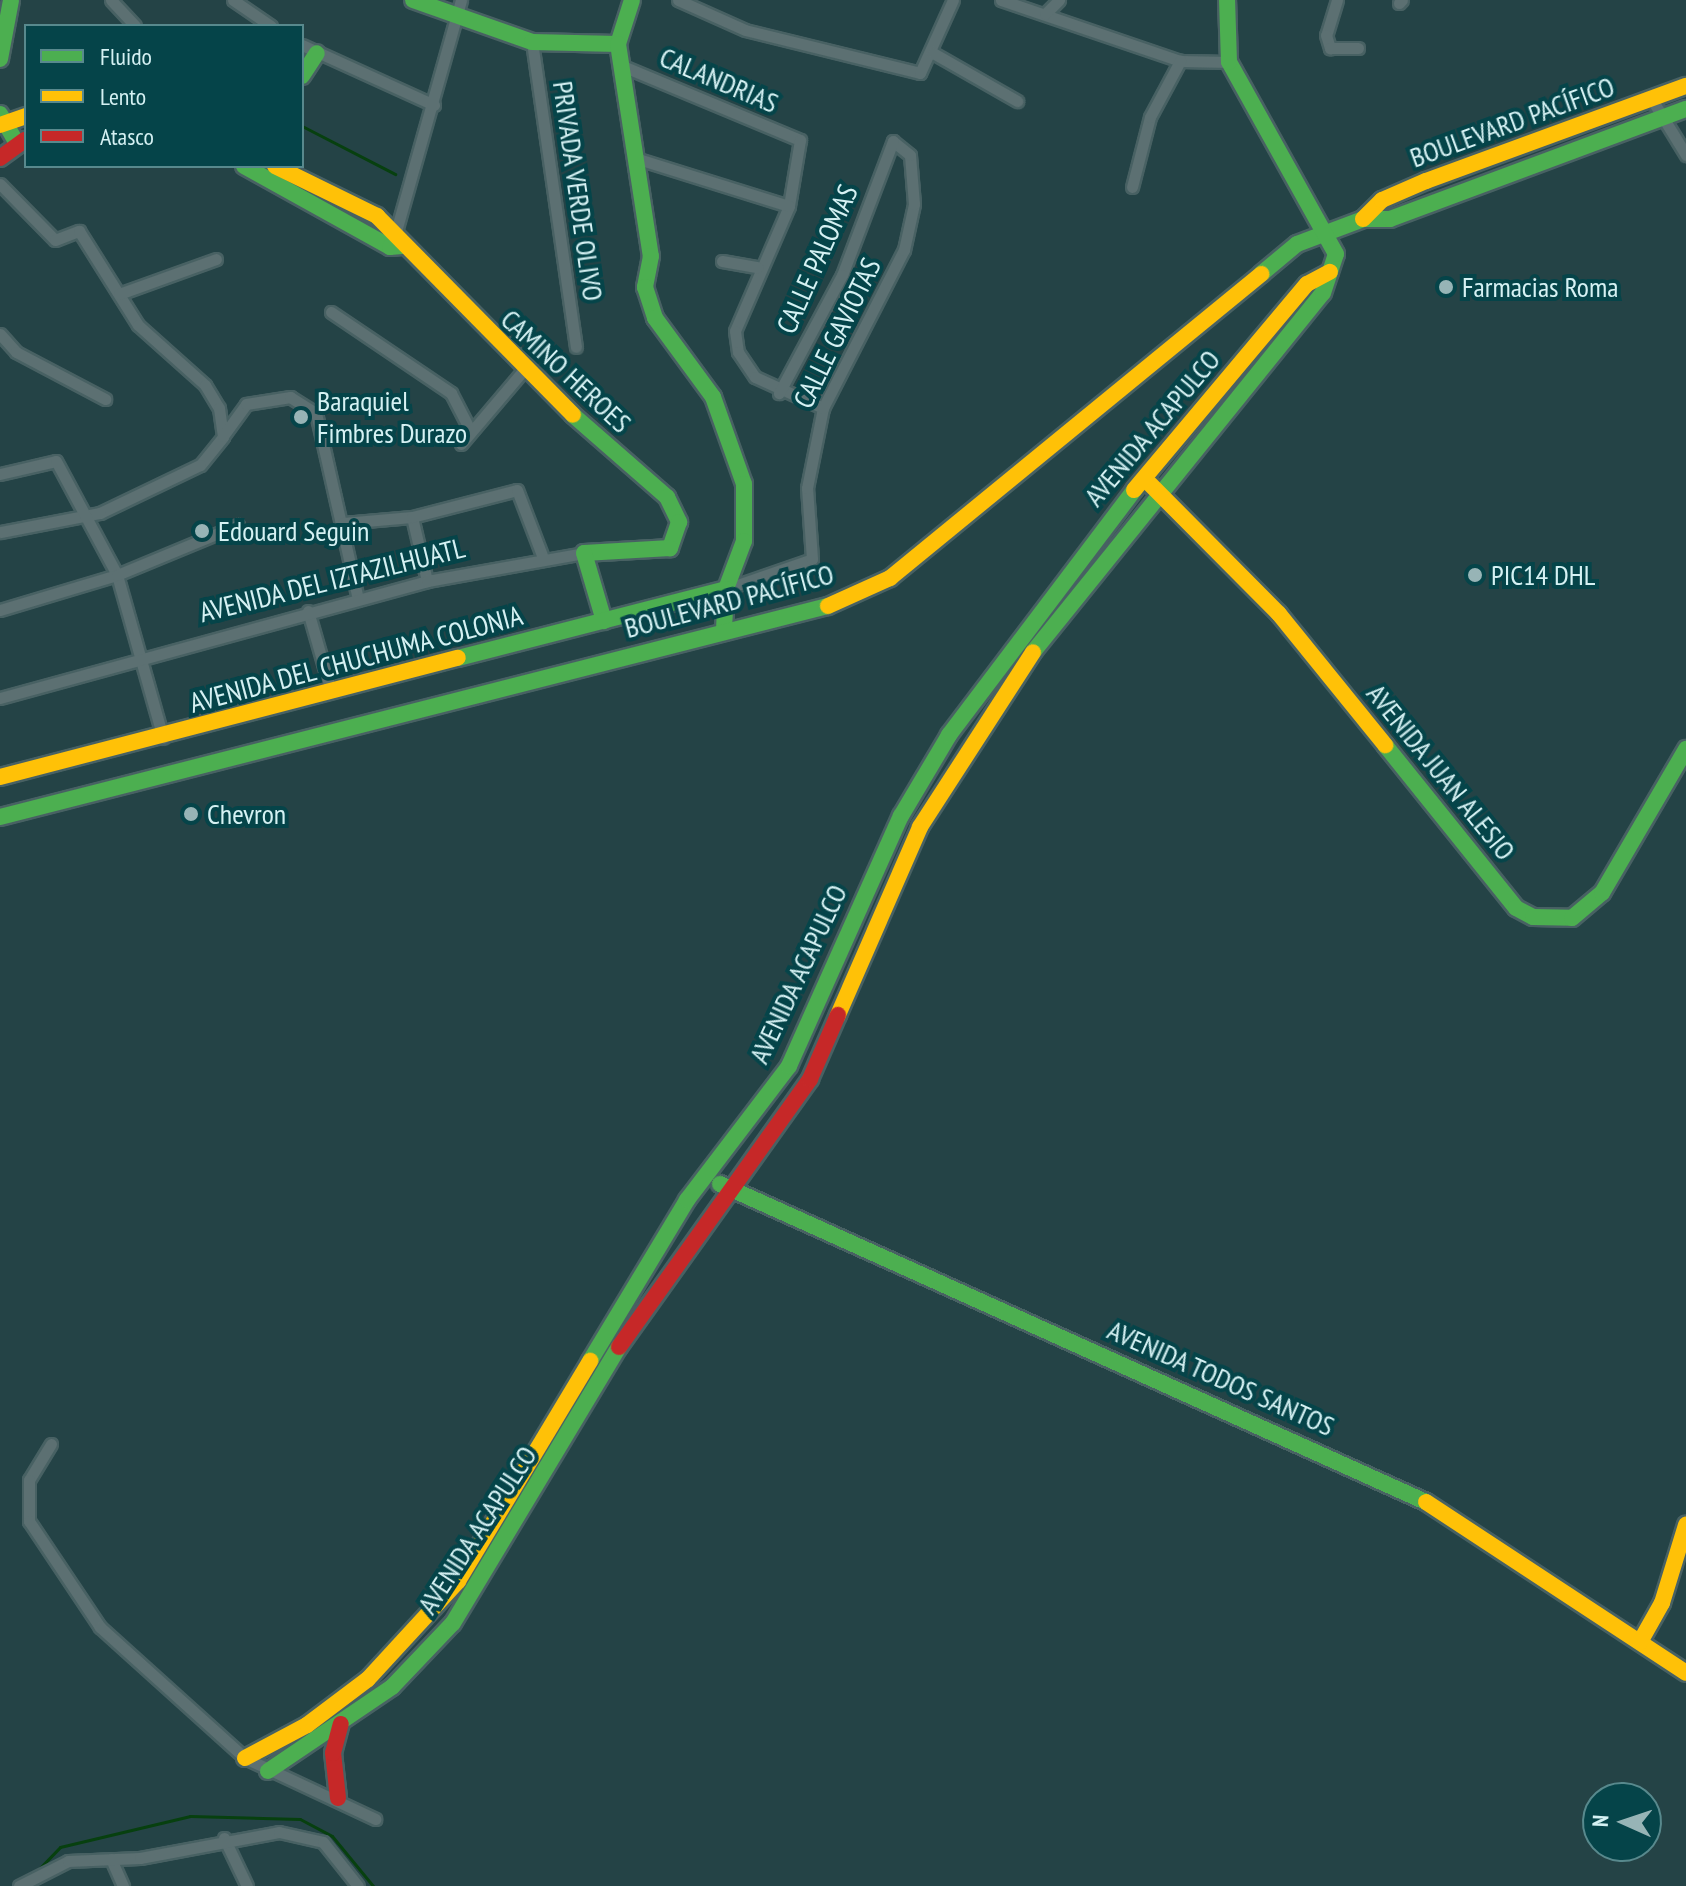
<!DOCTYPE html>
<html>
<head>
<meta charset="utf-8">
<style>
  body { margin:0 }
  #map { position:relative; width:1686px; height:1886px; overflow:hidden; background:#244346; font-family:"PT Sans Narrow",sans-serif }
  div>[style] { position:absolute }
  .stream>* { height:3px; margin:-1.5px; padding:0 1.5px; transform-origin:1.5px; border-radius:1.5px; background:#07400f }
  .roads { filter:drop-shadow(2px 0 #486163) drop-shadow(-2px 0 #486163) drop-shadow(0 2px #486163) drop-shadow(0 -2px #486163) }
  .street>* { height:11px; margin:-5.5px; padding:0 5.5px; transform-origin:5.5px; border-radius:5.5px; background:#5c7072 }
  .fast>* { height:16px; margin:-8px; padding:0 8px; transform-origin:8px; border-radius:8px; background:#4caf50 }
  .slow>* { height:16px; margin:-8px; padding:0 8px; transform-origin:8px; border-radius:8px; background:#ffc107 }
  .jam>* { height:16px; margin:-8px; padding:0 8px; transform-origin:8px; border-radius:8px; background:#c62828 }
  .dots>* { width:22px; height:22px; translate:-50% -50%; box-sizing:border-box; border:4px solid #054449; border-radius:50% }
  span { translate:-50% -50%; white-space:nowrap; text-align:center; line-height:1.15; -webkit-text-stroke:8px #054449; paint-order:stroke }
  .street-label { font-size:28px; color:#d5f1f3 }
  .poi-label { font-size:28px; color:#d5f1f3 }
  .left { translate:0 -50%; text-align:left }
  .legend { position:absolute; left:24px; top:24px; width:280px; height:144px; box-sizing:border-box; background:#054449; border:2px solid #58898d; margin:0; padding:10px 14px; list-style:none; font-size:24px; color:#d5f1f3 }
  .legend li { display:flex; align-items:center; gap:16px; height:40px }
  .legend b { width:40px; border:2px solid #58898d }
  .north { position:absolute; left:1582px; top:1782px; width:80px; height:80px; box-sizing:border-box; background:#054449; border:2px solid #58898d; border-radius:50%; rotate:273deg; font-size:22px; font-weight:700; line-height:32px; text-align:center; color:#d5f1f3 }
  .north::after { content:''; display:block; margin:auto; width:28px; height:36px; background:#97b4b6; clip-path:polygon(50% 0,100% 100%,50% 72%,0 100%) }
</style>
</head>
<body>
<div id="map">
  <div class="stream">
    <div style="left:302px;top:126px;width:105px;rotate:27.3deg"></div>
    <div style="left:35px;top:1873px;width:36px;rotate:-46deg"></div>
    <div style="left:60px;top:1847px;width:134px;rotate:-13.4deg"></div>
    <div style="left:190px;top:1816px;width:110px;rotate:1.6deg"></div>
    <div style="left:300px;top:1819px;width:36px;rotate:28deg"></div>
    <div style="left:332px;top:1836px;width:65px;rotate:50.6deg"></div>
  </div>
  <div class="roads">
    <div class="street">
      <div style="left:111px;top:0;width:35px;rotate:47deg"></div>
      <div style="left:233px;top:0;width:46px;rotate:34.4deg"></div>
      <div style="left:678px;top:0;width:73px;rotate:24.1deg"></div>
      <div style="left:745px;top:30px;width:180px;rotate:13.8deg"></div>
      <div style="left:920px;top:73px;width:80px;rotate:-65.7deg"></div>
      <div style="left:1001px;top:0;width:189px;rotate:18.8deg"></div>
      <div style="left:1180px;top:61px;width:49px;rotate:1.2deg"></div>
      <div style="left:1337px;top:0;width:37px;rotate:107deg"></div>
      <div style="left:1326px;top:35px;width:14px;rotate:73deg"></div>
      <div style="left:1330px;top:48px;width:28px"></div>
      <div style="left:1399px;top:3px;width:4px;rotate:-45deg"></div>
      <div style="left:1045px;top:14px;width:20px;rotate:-45deg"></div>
      <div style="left:532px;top:42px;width:308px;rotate:81.8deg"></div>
      <div style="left:302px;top:45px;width:145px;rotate:24.4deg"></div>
      <div style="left:933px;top:53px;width:97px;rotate:29.7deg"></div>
      <div style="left:620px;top:65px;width:195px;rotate:22.6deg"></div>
      <div style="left:800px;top:140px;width:67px;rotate:99.5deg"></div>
      <div style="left:789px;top:206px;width:136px;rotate:113.4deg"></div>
      <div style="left:735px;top:331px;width:21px;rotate:82deg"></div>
      <div style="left:738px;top:352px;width:30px;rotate:56deg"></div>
      <div style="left:755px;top:377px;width:75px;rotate:24.5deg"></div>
      <div style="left:1651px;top:98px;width:67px;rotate:58.4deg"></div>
      <div style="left:635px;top:158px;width:161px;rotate:17.3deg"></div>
      <div style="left:0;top:184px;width:78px;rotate:45.5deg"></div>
      <div style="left:55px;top:240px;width:26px;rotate:-21deg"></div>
      <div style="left:79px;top:231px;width:111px;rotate:57.9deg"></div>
      <div style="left:138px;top:325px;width:90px;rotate:41.8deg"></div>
      <div style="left:205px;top:385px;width:27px;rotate:59deg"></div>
      <div style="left:219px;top:408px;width:29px;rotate:82deg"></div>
      <div style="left:223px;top:437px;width:36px;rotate:129deg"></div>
      <div style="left:200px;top:465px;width:111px;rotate:154.4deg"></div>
      <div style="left:100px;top:513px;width:102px;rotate:169.2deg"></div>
      <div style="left:1132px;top:187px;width:72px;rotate:-75.6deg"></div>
      <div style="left:1150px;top:117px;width:64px;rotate:-61.8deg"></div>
      <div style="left:393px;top:242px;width:251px;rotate:-74.3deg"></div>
      <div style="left:722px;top:261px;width:36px;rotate:10deg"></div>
      <div style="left:119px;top:294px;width:103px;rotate:-19.8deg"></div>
      <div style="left:331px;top:312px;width:145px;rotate:34deg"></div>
      <div style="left:451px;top:393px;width:42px;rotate:62.8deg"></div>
      <div style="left:0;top:334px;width:24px;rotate:48deg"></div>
      <div style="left:16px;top:352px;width:101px;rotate:27.8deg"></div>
      <div style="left:223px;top:436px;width:39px;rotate:-54deg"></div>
      <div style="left:246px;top:404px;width:45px;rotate:-9deg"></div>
      <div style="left:290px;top:397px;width:31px;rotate:32deg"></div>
      <div style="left:316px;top:413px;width:191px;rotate:77.3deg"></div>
      <div style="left:461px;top:444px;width:96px;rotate:-49.7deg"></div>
      <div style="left:0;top:474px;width:57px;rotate:-13.1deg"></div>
      <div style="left:56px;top:461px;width:129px;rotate:61.8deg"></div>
      <div style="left:117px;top:575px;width:169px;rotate:74.2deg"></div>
      <div style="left:412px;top:517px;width:66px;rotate:76.8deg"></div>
      <div style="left:343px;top:523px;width:69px;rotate:-5deg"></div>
      <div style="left:412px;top:517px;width:108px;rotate:-14.4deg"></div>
      <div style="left:517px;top:490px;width:70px;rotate:69deg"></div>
      <div style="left:726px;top:589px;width:91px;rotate:-19.2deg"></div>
      <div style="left:812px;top:559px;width:71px;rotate:-94deg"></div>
      <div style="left:807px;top:488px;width:82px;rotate:-78.7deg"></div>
      <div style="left:823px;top:408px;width:178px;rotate:-62.9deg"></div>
      <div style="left:904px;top:250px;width:47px;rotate:-77.7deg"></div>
      <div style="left:914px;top:204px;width:49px;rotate:-94.7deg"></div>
      <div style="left:910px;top:155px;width:22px;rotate:-141deg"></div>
      <div style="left:893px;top:141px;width:143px;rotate:110.8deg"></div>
      <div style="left:842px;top:275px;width:134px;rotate:118.1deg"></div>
      <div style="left:0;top:610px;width:122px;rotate:-16.7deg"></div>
      <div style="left:117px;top:575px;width:131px;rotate:-22.5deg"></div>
      <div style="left:308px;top:611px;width:83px;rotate:74deg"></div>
      <div style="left:0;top:698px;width:443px;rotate:-15.3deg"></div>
      <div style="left:427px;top:581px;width:159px;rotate:-10.1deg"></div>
      <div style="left:51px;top:1444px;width:42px;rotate:121.4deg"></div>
      <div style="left:29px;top:1480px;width:41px;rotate:90deg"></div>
      <div style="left:29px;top:1521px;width:128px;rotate:56.2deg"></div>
      <div style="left:100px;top:1627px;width:195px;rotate:42.1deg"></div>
      <div style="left:245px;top:1758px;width:144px;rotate:25.1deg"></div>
      <div style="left:224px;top:1838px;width:53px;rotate:64.4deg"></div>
      <div style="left:111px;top:1859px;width:30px;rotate:66deg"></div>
      <div style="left:19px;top:1886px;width:55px;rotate:-27deg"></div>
      <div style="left:68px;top:1861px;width:72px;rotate:-2.4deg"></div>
      <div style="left:140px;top:1858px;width:141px;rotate:-10.6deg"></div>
      <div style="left:279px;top:1832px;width:45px;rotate:12.8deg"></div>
      <div style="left:323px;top:1842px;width:56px;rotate:51.5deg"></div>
    </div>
    <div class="fast">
      <div style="left:413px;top:0;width:126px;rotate:19.4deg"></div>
      <div style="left:532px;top:42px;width:86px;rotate:1.3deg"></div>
      <div style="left:632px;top:0;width:46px;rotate:107.7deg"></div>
      <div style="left:618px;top:44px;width:215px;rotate:81.2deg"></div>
      <div style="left:651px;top:256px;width:32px;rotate:101deg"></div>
      <div style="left:645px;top:287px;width:33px;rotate:72deg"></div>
      <div style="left:655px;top:318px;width:98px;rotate:53.7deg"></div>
      <div style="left:713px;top:397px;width:92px;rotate:70.4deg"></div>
      <div style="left:744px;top:484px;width:57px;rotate:90deg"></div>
      <div style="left:744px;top:541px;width:51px;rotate:110.6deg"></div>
      <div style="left:726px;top:589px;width:41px;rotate:92.8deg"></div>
      <div style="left:0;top:59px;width:60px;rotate:-79.4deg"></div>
      <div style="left:302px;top:76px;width:27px;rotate:-57deg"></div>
      <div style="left:0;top:114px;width:34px;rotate:60deg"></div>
      <div style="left:244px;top:166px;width:167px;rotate:29deg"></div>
      <div style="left:390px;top:247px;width:12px;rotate:-5deg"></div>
      <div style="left:1261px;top:274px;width:47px;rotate:-39.8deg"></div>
      <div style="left:1297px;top:244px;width:71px;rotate:-20.7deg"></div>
      <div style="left:1363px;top:219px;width:27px"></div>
      <div style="left:1390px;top:219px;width:316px;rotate:-20.4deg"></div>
      <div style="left:573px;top:415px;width:125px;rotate:41.1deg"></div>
      <div style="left:667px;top:497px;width:28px;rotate:64deg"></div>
      <div style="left:679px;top:522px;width:28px;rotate:109deg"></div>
      <div style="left:670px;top:548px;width:86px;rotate:176.7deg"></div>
      <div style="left:584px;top:553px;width:71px;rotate:73.6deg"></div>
      <div style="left:1033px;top:652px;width:461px;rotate:-51.1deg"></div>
      <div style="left:1323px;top:293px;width:41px;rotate:-71.6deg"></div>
      <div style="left:1336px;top:254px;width:220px;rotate:-119.1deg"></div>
      <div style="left:1229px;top:62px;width:62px;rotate:-91.8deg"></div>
      <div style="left:458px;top:658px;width:277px;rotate:-14.4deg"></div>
      <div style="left:1385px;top:745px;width:209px;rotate:51.2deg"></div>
      <div style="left:1516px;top:908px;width:19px;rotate:28deg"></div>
      <div style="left:1533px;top:917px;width:39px;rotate:1deg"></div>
      <div style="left:1572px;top:918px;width:39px;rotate:-40deg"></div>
      <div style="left:1602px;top:893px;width:167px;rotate:-59.7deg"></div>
      <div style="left:0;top:817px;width:854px;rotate:-14.3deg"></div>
      <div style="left:720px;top:1184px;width:774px;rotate:24.25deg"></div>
      <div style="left:590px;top:1361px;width:188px;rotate:-58.9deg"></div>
      <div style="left:687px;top:1200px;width:168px;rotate:-52.7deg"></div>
      <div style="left:789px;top:1066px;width:274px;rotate:-65.9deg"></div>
      <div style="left:901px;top:816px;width:94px;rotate:-59.3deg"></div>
      <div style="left:949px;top:735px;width:307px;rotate:-52.9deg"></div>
      <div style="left:268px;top:1771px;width:150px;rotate:-34.1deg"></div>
      <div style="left:392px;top:1687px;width:88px;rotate:-46.4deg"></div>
      <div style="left:453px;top:1623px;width:322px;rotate:-59deg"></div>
    </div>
    <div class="slow">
      <div style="left:0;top:125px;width:28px;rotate:-19deg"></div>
      <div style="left:275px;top:166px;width:114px;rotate:26.1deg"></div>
      <div style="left:377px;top:216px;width:279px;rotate:45.4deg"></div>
      <div style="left:1363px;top:219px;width:27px;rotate:-45deg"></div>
      <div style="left:1382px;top:200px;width:48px;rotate:-23.4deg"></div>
      <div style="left:1426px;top:181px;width:277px;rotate:-20.1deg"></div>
      <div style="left:1150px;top:484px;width:183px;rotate:45.2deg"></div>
      <div style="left:1279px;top:614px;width:169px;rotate:51deg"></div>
      <div style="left:1134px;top:490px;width:269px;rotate:-50deg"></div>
      <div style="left:1307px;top:284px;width:26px;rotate:-28deg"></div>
      <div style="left:828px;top:606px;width:68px;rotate:-24.3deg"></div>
      <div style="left:890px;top:578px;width:480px;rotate:-39.3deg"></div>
      <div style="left:0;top:777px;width:473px;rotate:-14.6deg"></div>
      <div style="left:838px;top:1015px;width:205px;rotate:-66.4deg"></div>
      <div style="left:920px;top:827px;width:208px;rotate:-57.1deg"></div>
      <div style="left:1426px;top:1502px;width:311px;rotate:33.3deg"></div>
      <div style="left:1640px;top:1642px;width:45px;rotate:-60.6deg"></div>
      <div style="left:1662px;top:1603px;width:82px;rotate:-72.9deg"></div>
      <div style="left:245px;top:1758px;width:70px;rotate:-28deg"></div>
      <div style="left:307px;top:1725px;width:76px;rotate:-37deg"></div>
      <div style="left:368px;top:1679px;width:133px;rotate:-47.4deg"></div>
      <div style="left:458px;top:1581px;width:257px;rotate:-59deg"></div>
    </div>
    <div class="jam">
      <div style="left:0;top:158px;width:31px;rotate:-36deg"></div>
      <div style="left:619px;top:1347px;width:329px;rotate:-54.5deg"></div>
      <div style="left:810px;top:1079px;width:70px;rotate:-66.4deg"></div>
      <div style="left:338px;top:1798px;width:45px;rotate:-96.3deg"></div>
      <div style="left:333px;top:1753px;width:30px;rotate:-75deg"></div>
    </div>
  </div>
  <div class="dots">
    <div style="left:1446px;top:287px;background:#97b4b6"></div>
    <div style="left:301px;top:417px;background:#97b4b6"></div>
    <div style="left:202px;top:531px;background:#97b4b6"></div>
    <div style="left:1475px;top:575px;background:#97b4b6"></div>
    <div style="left:191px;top:814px;background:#97b4b6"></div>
  </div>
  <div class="street-label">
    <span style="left:719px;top:80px;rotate:23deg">CALANDRIAS</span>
    <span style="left:1512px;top:122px;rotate:-20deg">BOULEVARD PACÍFICO</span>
    <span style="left:578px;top:191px;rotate:82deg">PRIVADA VERDE OLIVO</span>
    <span style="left:817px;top:259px;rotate:-66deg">CALLE PALOMAS</span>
    <span style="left:837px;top:333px;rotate:-64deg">CALLE GAVIOTAS</span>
    <span style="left:566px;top:371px;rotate:43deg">CAMINO HEROES</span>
    <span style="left:1152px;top:428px;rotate:-50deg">AVENIDA ACAPULCO</span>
    <span style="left:332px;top:580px;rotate:-14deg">AVENIDA DEL IZTAZILHUATL</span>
    <span style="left:729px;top:601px;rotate:-15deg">BOULEVARD PACÍFICO</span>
    <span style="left:356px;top:659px;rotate:-15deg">AVENIDA DEL CHUCHUMA COLONIA</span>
    <span style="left:1441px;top:772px;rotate:51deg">AVENIDA JUAN ALESIO</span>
    <span style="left:798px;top:974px;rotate:-65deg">AVENIDA ACAPULCO</span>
    <span style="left:1221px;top:1378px;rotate:24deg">AVENIDA TODOS SANTOS</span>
    <span style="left:477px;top:1530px;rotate:-57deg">AVENIDA ACAPULCO</span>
  </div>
  <div class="poi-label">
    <span class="left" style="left:1462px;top:287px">Farmacias Roma</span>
    <span class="left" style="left:317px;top:417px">Baraquiel<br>Fimbres Durazo</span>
    <span class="left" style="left:218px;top:531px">Edouard Seguin</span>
    <span class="left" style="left:1491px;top:575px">PIC14 DHL</span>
    <span class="left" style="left:207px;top:814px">Chevron</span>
  </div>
  <ul class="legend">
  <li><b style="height:10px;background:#4caf50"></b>Fluido</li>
  <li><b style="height:10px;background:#ffc107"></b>Lento</li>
  <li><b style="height:10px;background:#c62828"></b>Atasco</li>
  </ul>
  <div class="north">N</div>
</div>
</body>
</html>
